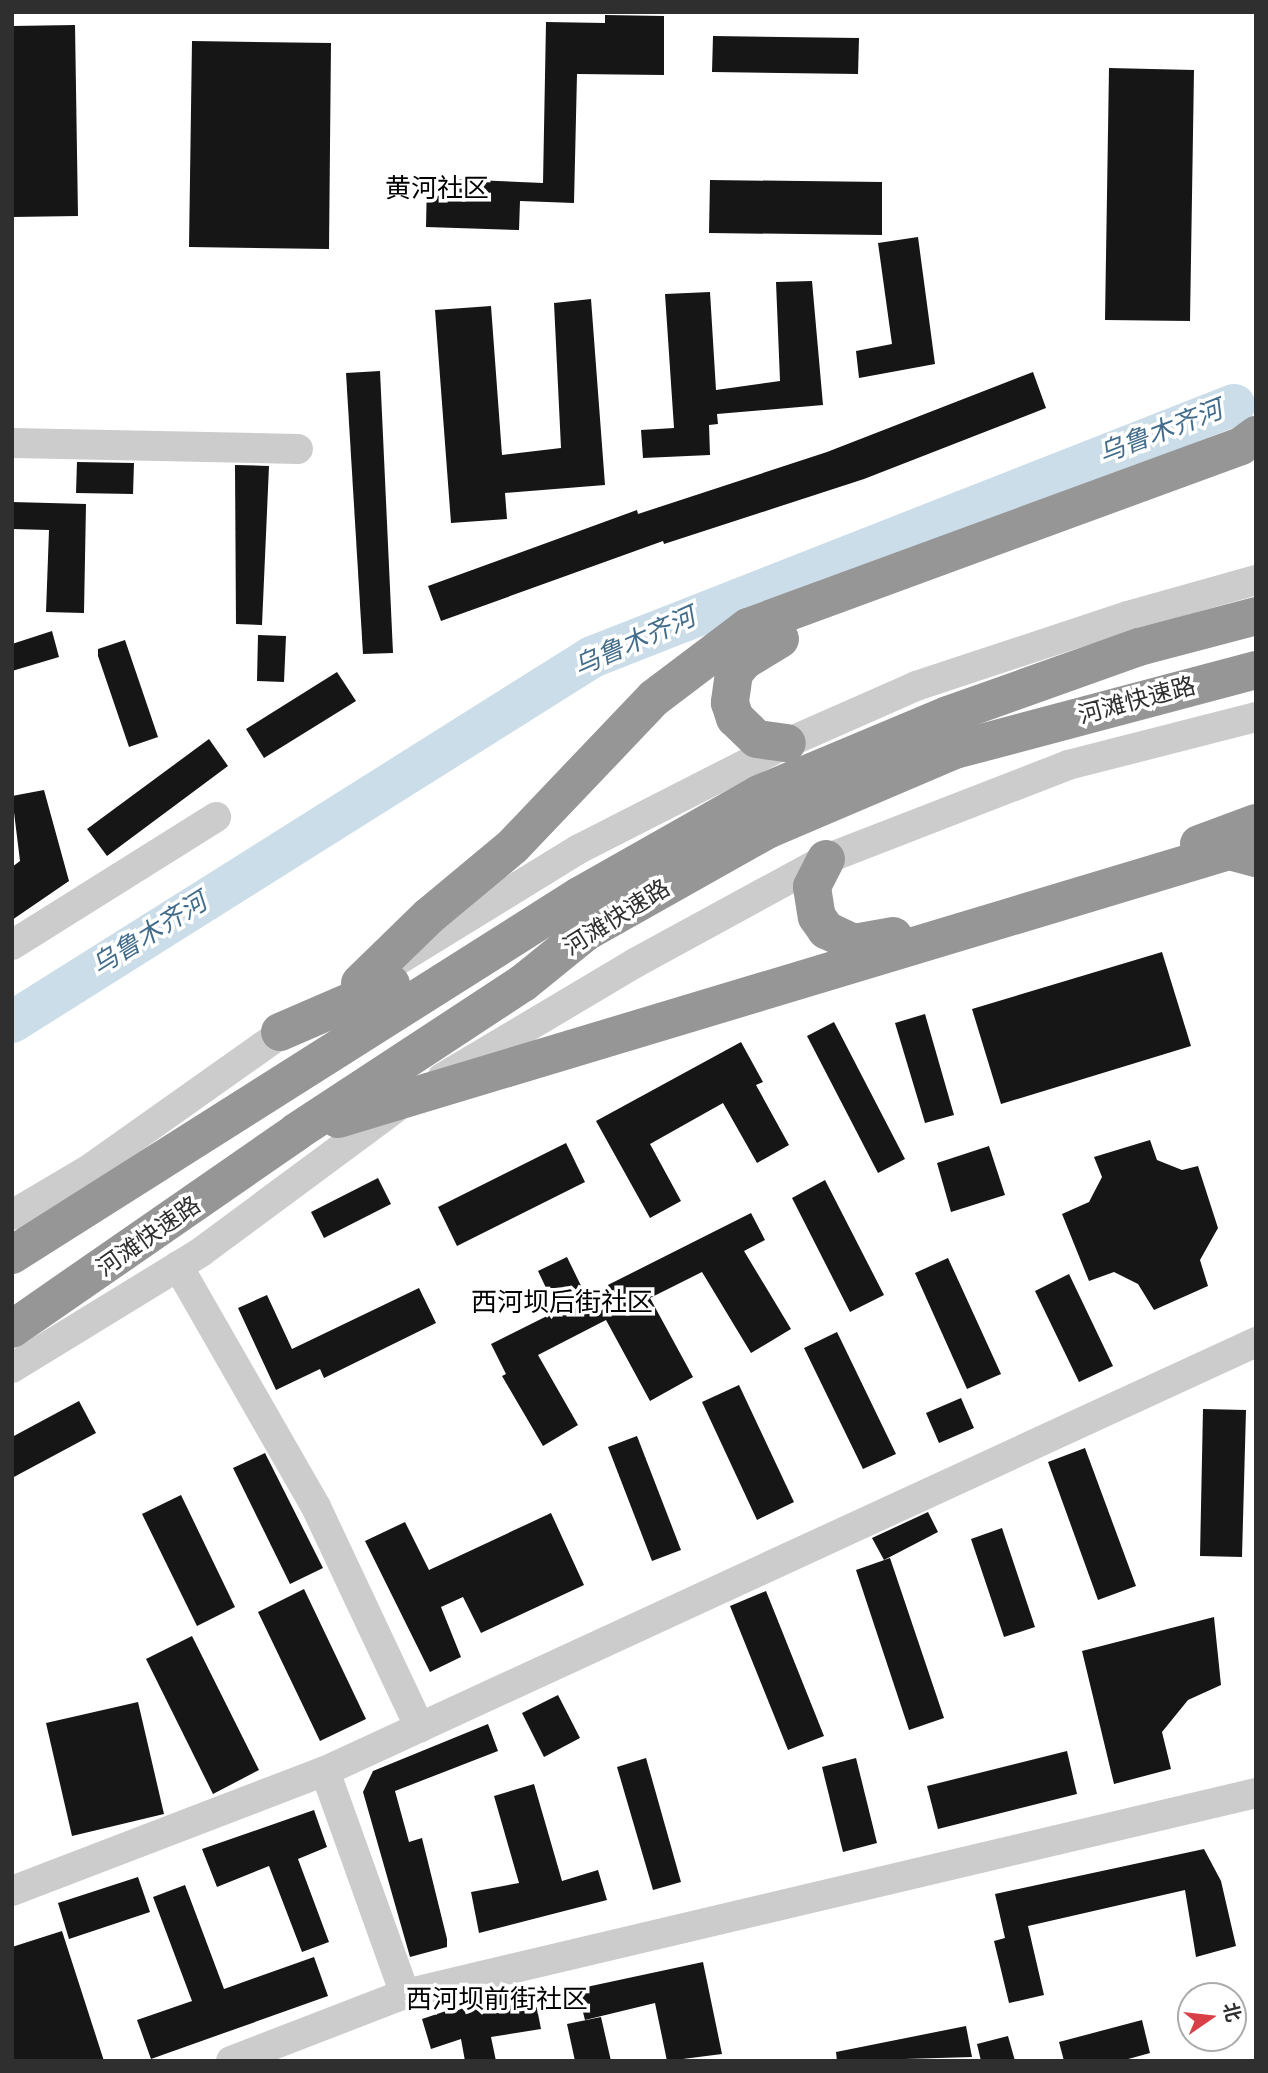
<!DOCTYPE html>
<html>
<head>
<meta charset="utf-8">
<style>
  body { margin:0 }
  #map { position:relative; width:1268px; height:2073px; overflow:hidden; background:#fff; font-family:"Sofia Sans Condensed","Noto Sans SC",sans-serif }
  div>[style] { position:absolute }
  .river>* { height:42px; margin:-21px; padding:0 21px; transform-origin:21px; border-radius:21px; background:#cbdde9 }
  .building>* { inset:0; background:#161616 }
  .minor>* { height:30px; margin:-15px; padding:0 15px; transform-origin:15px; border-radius:15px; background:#ccc }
  .highway>* { height:38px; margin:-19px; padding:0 19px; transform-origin:19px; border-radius:19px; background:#969696 }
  span { translate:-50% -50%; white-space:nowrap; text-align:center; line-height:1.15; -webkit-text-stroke:7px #fff; paint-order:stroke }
  .street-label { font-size:24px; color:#2f2f2f }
  .neighbourhood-label { font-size:26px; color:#000 }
  .water-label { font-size:26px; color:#436d8b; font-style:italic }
  .frame { position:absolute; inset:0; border:14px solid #2f2f2f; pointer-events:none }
  .north { position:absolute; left:1177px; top:1982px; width:70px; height:70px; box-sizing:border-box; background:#fff; border:2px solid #acacac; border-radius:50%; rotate:76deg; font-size:19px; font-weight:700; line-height:28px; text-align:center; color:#2f2f2f }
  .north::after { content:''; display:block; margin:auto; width:24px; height:32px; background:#d83f47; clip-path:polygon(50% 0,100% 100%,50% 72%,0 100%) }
</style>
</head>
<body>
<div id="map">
  <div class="river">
    <div style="left:12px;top:1022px;width:685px;rotate:-32.18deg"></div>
    <div style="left:592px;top:657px;width:690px;rotate:-21.43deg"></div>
  </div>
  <div class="building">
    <div style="clip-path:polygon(605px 15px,664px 16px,664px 75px,577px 74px,574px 203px,520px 201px,519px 230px,426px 227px,427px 178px,543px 183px,546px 22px,605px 23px)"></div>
    <div style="clip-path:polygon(75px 25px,78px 216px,12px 217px,12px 26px)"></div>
    <div style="clip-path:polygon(713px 36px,859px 38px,858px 74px,712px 72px)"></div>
    <div style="clip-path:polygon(192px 41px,331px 43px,329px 249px,189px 247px)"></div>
    <div style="clip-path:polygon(1109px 68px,1194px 70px,1190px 321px,1105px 320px)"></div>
    <div style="clip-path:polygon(710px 180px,882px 182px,882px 235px,709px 233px)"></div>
    <div style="clip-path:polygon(918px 237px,935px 364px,859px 378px,856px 351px,892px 344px,878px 243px)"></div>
    <div style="clip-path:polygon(812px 281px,823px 405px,717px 414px,718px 424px,709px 425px,710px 455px,643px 458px,641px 430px,674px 428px,665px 294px,710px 292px,716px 390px,780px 381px,776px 282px)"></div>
    <div style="clip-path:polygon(591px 299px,605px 485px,505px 493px,507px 519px,451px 523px,435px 310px,491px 306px,502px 455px,561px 448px,554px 303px)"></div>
    <div style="clip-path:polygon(380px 371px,393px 653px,363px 654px,346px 373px)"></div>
    <div style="clip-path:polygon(1033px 372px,1046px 408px,864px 479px,664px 544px,663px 541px,441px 621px,428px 586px,637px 510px,638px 514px,827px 452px)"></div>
    <div style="clip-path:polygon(77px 462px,134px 463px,133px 494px,76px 493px)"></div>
    <div style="clip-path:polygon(235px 465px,269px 466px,262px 625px,236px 624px)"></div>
    <div style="clip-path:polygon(12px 502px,86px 504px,84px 613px,46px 612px,49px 530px,12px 529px)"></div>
    <div style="clip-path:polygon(52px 631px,59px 657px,12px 671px,12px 644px)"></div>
    <div style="clip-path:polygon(258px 635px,286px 636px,284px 682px,257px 681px)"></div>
    <div style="clip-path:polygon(125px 640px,158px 737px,129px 747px,98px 656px,98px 649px)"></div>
    <div style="clip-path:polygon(337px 672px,356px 701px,264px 758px,246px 729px)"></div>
    <div style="clip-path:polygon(209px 739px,228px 766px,107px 856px,87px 829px)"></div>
    <div style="clip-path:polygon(44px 790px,69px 881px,12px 920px,12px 867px,20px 861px,12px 796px)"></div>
    <div style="clip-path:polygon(1162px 952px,1191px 1046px,1001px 1104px,972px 1009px)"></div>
    <div style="clip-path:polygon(925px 1014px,954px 1115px,925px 1123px,895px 1023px)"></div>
    <div style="clip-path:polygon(834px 1022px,905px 1159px,878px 1173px,807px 1036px)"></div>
    <div style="clip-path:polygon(741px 1042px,763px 1082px,756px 1085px,789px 1145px,757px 1163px,723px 1103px,650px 1144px,681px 1201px,650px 1218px,596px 1121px)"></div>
    <div style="clip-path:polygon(1150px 1140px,1157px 1160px,1182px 1170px,1198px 1166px,1218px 1228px,1200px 1260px,1208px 1286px,1154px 1310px,1138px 1284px,1114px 1272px,1089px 1281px,1062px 1214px,1089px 1202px,1102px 1177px,1094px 1157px)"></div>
    <div style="clip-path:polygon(566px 1143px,585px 1182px,457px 1246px,438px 1207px)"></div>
    <div style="clip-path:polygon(989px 1146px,1005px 1195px,951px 1212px,937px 1163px)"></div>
    <div style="clip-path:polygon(378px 1178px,391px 1204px,324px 1238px,311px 1212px)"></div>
    <div style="clip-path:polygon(825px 1180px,884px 1295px,850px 1312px,792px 1198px)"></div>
    <div style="clip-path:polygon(751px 1213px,765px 1240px,744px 1251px,791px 1329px,751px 1353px,702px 1272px,650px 1298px,693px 1377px,650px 1401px,606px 1320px,538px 1355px,578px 1425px,543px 1446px,502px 1376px,506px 1374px,491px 1344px,557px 1311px,538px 1271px,567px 1257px,586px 1296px)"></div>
    <div style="clip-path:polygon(948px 1258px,1001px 1374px,967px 1389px,915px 1273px)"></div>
    <div style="clip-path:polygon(1069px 1274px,1113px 1366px,1079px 1382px,1035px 1291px)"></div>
    <div style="clip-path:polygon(419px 1288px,436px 1323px,324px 1378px,320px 1369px,276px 1390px,238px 1308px,267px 1295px,292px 1349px)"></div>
    <div style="clip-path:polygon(837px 1332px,896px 1454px,863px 1469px,804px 1348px)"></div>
    <div style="clip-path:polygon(739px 1385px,794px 1502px,757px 1520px,702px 1402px)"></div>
    <div style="clip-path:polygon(961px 1398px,974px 1428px,939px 1443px,926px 1413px)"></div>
    <div style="clip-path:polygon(79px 1401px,96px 1433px,12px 1478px,12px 1437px)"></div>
    <div style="clip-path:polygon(1203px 1409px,1246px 1410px,1242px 1557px,1200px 1556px)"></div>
    <div style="clip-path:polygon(637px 1436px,681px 1550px,652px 1561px,608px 1447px)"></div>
    <div style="clip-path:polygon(1085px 1448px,1136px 1586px,1098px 1600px,1048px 1462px)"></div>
    <div style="clip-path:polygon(265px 1453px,323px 1568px,290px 1584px,233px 1468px)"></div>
    <div style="clip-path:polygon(181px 1495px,235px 1607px,197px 1626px,142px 1514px)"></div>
    <div style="clip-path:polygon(928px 1512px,938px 1532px,884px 1560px,872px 1538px)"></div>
    <div style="clip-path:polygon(551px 1513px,584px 1585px,481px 1633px,463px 1597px,441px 1607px,461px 1657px,430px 1672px,365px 1541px,405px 1522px,429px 1570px)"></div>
    <div style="clip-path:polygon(1002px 1528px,1035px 1627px,1004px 1637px,971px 1539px)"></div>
    <div style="clip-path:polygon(890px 1558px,944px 1718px,909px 1730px,856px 1570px)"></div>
    <div style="clip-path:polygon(304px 1589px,366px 1719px,320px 1741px,258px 1612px)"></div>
    <div style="clip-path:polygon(766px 1591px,824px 1736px,788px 1750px,730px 1606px)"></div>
    <div style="clip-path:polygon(1214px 1617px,1221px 1685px,1188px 1700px,1162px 1732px,1171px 1769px,1114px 1784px,1082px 1651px)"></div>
    <div style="clip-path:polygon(192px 1636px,259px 1770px,213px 1794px,146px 1659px)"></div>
    <div style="clip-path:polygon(558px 1695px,580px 1738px,544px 1757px,522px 1713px)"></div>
    <div style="clip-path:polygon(138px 1702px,164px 1814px,72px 1836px,46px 1723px)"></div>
    <div style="clip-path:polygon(488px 1724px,498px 1751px,395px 1791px,409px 1842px,422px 1838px,447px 1939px,447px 1947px,410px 1957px,363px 1792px,373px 1771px)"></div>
    <div style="clip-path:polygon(1067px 1751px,1077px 1794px,938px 1829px,927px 1786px)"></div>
    <div style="clip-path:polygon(646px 1758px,681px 1882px,653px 1890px,617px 1767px)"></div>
    <div style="clip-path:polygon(856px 1758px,877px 1843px,843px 1852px,822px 1767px)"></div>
    <div style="clip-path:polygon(534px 1784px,562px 1881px,598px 1870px,607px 1900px,479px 1933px,471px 1892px,519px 1883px,494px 1796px)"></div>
    <div style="clip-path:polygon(314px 1810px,327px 1847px,298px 1859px,329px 1942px,302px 1952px,269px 1866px,217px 1887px,202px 1849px)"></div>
    <div style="clip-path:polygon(1204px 1849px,1221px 1881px,1236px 1946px,1196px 1957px,1185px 1890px,1028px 1926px,1044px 1995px,1009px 2003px,994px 1941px,1005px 1938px,995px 1894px)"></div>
    <div style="clip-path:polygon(138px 1877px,150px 1912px,69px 1939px,58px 1903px)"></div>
    <div style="clip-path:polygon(185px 1885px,224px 1989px,314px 1957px,328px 1996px,151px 2059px,137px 2020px,192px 2001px,153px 1897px)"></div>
    <div style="clip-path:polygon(62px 1931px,104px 2061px,12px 2061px,12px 1947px)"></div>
    <div style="clip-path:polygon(703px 1962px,722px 2054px,667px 2061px,655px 2003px,585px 2020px,577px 1989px)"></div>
    <div style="clip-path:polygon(534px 1993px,541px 2029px,491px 2037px,496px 2061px,465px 2061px,461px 2039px,431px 2049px,422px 2019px,464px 2005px)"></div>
    <div style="clip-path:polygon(601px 2017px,611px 2061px,575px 2061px,567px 2024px)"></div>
    <div style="clip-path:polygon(1142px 2020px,1150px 2053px,1121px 2061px,1064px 2061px,1059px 2042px)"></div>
    <div style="clip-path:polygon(966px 2026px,972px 2057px,837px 2061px,836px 2052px)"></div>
    <div style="clip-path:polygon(1008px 2036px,1015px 2061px,981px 2061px,977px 2044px)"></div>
  </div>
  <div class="minor">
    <div style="left:12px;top:443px;width:286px;rotate:1.2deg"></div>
    <div style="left:12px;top:945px;width:241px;rotate:-32.1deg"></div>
    <div style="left:400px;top:959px;width:210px;rotate:-31.6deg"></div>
    <div style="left:579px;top:849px;width:233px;rotate:-27deg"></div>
    <div style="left:787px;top:743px;width:141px;rotate:-23.8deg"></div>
    <div style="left:916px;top:686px;width:223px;rotate:-18.3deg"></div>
    <div style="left:1128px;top:616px;width:133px;rotate:-15.7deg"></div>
    <div style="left:442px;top:1078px;width:225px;rotate:-30.8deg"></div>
    <div style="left:635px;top:963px;width:217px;rotate:-28.6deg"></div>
    <div style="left:826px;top:859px;width:260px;rotate:-21.2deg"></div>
    <div style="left:1068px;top:765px;width:194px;rotate:-14.3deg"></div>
    <div style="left:12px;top:1215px;width:92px;rotate:-30.7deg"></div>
    <div style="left:91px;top:1168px;width:252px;rotate:-35.3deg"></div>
    <div style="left:178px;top:1266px;width:278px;rotate:60.2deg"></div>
    <div style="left:316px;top:1507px;width:244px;rotate:64.8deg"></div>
    <div style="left:12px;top:1368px;width:222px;rotate:-31.5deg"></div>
    <div style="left:201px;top:1252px;width:240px;rotate:-36.5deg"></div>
    <div style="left:325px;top:1771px;width:237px;rotate:70.3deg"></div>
    <div style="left:12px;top:1891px;width:335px;rotate:-21deg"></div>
    <div style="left:325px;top:1771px;width:1025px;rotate:-24.74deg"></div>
    <div style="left:231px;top:2061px;width:186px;rotate:-21.1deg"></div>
    <div style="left:405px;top:1994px;width:874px;rotate:-13.29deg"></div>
  </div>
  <div class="highway">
    <div style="left:780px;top:639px;width:42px;rotate:148.6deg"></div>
    <div style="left:744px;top:661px;width:16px;rotate:130deg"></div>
    <div style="left:734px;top:673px;width:30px;rotate:98deg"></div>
    <div style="left:730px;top:703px;width:16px;rotate:72deg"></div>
    <div style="left:735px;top:718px;width:30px;rotate:44deg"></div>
    <div style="left:757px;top:739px;width:30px;rotate:8deg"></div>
    <div style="left:1199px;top:844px;width:61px;rotate:-20.2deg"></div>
    <div style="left:826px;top:859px;width:31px;rotate:117deg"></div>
    <div style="left:812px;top:887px;width:30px;rotate:81deg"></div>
    <div style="left:817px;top:917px;width:16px;rotate:55deg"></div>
    <div style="left:826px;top:930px;width:31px;rotate:25deg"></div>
    <div style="left:854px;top:943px;width:40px;rotate:-10deg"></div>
    <div style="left:360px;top:983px;width:96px;rotate:-44.2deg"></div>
    <div style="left:429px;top:916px;width:109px;rotate:-39.8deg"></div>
    <div style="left:513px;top:846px;width:204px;rotate:-46.4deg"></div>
    <div style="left:654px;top:698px;width:118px;rotate:-37.1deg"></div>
    <div style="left:748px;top:627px;width:525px;rotate:-20.16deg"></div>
    <div style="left:1241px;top:446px;width:19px;rotate:-36deg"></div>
    <div style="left:280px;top:1032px;width:121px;rotate:-23.4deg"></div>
    <div style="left:338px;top:1119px;width:930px;rotate:-16.74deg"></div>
    <div style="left:1229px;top:851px;width:28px;rotate:15deg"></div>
    <div style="left:12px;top:1255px;width:671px;rotate:-32.34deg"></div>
    <div style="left:579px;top:896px;width:207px;rotate:-29.5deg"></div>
    <div style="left:759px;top:794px;width:205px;rotate:-22.7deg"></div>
    <div style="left:948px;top:715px;width:203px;rotate:-19.6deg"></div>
    <div style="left:1139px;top:647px;width:121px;rotate:-14.8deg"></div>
    <div style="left:12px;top:1329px;width:346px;rotate:-34.7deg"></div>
    <div style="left:296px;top:1132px;width:272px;rotate:-33.3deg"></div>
    <div style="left:523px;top:983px;width:81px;rotate:-39deg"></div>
    <div style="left:586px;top:932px;width:208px;rotate:-29.4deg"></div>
    <div style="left:767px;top:830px;width:204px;rotate:-23.1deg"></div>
    <div style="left:955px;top:750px;width:311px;rotate:-14.9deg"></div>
  </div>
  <div class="street-label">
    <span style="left:1137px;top:701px;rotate:-15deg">河滩快速路</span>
    <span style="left:617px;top:918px;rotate:-32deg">河滩快速路</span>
    <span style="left:149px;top:1237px;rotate:-35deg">河滩快速路</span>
  </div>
  <div class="neighbourhood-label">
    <span style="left:437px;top:190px">黄河社区</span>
    <span style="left:562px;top:1304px">西河坝后街社区</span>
    <span style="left:497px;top:2001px">西河坝前街社区</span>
  </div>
  <div class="water-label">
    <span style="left:1161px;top:433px;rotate:-21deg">乌鲁木齐河</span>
    <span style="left:635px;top:643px;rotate:-24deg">乌鲁木齐河</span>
    <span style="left:150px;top:935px;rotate:-32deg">乌鲁木齐河</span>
  </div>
  <div class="frame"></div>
  <div class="north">北</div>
</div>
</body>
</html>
